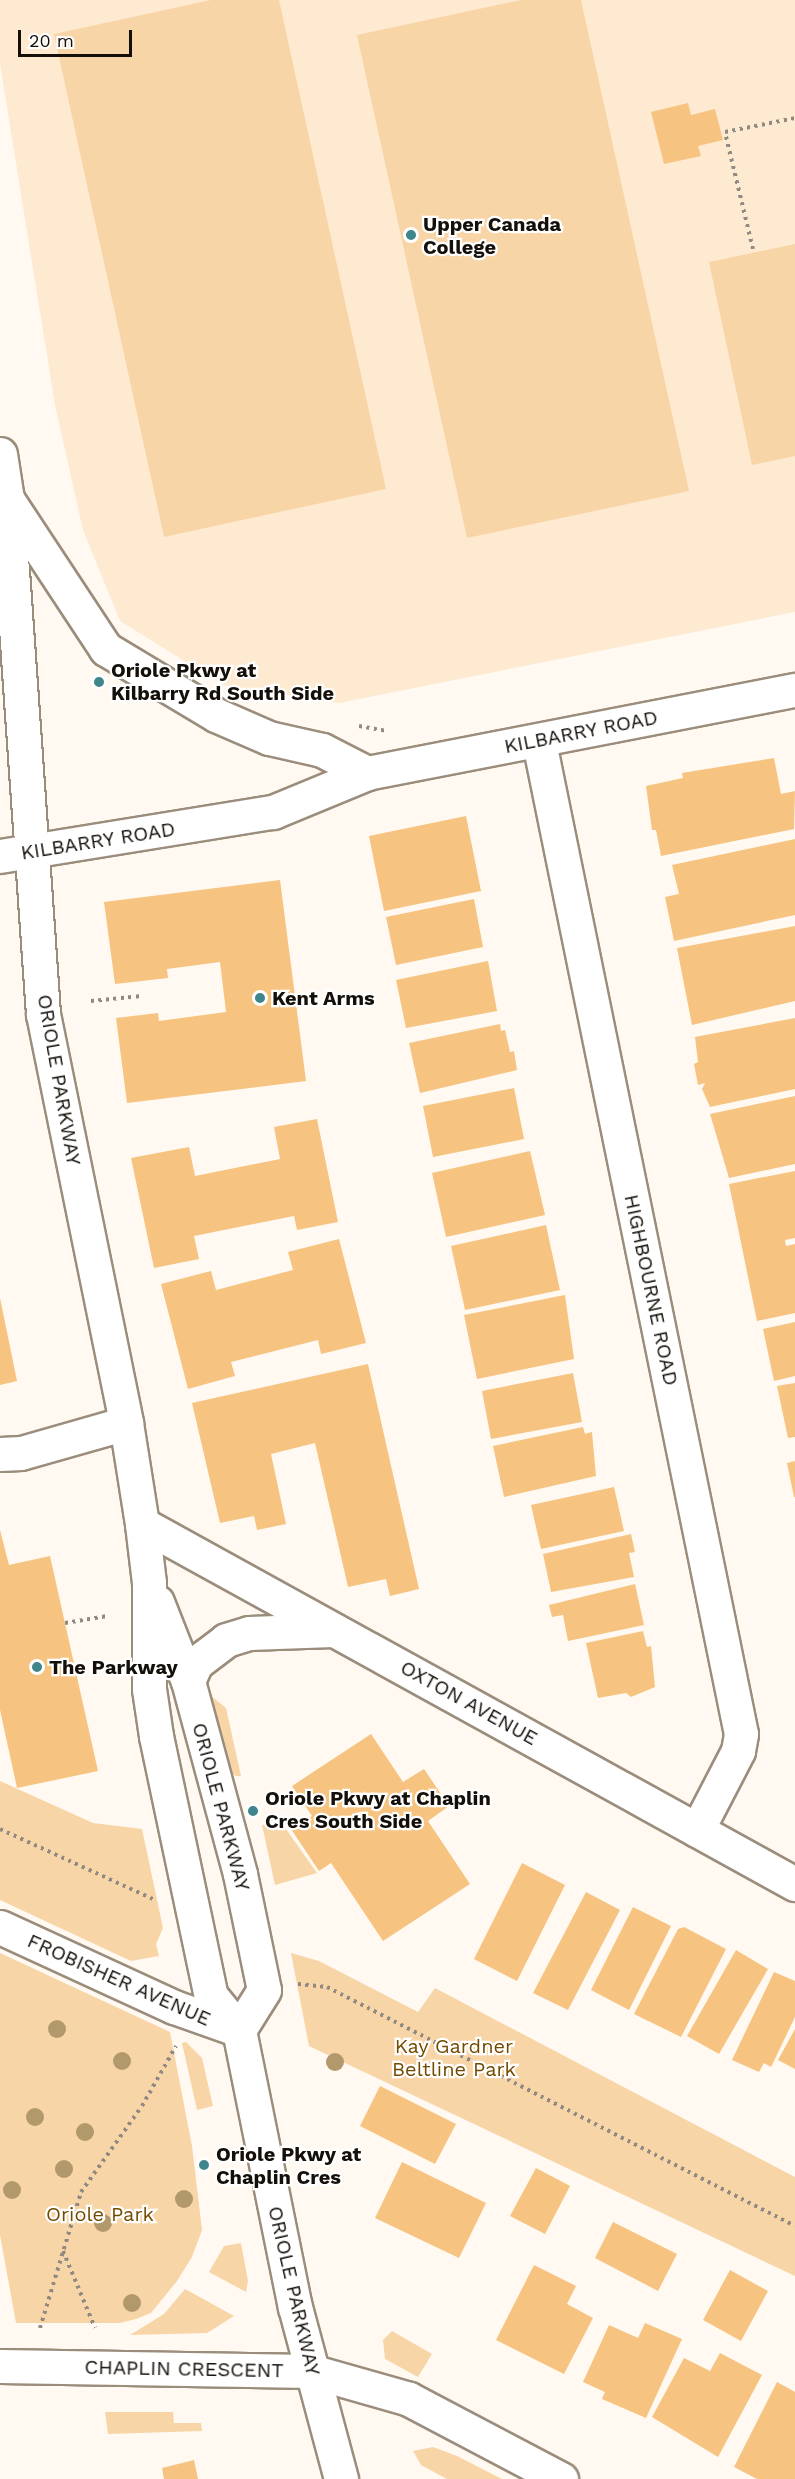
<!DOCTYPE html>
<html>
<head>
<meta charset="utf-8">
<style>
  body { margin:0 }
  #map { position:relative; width:795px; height:2479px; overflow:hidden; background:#fff9f1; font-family:"Work Sans",sans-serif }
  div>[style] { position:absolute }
  .built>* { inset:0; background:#feead1 }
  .green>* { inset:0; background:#f8d5a7 }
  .building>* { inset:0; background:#f6c480 }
  .path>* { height:4px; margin-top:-2px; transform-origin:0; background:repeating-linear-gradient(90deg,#908a83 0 3px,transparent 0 7.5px) }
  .roads { filter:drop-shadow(2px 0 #9b8d7c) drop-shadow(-2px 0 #9b8d7c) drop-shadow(0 2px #9b8d7c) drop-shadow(0 -2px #9b8d7c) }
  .street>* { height:33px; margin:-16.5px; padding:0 16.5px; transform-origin:16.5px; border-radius:16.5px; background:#fff }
  .secondary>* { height:33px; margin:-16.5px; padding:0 16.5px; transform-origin:16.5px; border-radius:16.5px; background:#fff }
  .trees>* { width:18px; height:18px; margin:-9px; border-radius:50%; background:#b2996c }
  .dots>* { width:16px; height:16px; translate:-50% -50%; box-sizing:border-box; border:3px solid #fff; border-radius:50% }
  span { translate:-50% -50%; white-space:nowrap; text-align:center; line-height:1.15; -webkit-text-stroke:4.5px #fff; paint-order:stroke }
  .poi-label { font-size:20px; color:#140f09; font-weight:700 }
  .left { translate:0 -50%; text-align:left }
  .street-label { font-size:20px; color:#140f09 }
  .park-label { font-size:20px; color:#734b00 }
  .scale { position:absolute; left:18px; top:30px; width:114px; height:27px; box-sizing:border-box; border:3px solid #140f09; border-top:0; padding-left:8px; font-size:18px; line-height:21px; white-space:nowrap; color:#140f09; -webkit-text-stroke:4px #fff; paint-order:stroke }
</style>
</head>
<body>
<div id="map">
  <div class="built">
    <div style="clip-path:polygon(0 0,795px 0,795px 612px,339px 703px,223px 685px,120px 621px,83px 530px,55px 405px,0 64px)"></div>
  </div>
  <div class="green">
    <div style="clip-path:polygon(211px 0,279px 0,386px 489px,164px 537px,54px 34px)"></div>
    <div style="clip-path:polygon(521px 0,581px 0,689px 491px,467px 538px,357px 35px)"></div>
    <div style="clip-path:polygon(795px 244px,795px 456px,752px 465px,709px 262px)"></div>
    <div style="clip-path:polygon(210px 1695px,226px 1708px,241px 1776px,235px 1776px,217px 1756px,208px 1713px)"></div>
    <div style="clip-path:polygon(0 1781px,93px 1823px,142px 1829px,163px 1928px,156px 1944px,159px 1956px,131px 1961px,0 1900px)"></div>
    <div style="clip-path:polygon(281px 1822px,317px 1873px,275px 1885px,262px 1825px)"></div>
    <div style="clip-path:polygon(0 1953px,170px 2032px,192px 2146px,202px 2230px,192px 2257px,177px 2281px,151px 2313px,136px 2319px,120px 2323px,16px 2323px,0 2235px)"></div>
    <div style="clip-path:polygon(291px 1953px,319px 1961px,418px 2012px,435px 1988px,795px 2177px,795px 2276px,309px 2046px)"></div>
    <div style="clip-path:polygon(186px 2042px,202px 2058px,213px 2106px,197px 2110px,182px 2043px)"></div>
    <div style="clip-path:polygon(241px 2243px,248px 2281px,246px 2292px,209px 2272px,224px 2246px)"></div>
    <div style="clip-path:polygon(185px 2289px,234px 2316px,207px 2333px,130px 2335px,164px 2314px)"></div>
    <div style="clip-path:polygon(392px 2331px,432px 2354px,418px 2377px,385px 2359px,383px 2340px)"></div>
    <div style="clip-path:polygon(105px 2412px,173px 2412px,174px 2423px,201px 2423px,202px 2431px,108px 2434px)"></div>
    <div style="clip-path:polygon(433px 2447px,457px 2456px,502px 2479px,447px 2479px,421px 2465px,413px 2451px)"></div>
  </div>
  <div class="building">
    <div style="clip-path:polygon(688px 103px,691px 115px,715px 109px,723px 140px,698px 146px,701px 156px,664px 164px,651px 112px)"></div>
    <div style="clip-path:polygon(774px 758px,781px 794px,795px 791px,794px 829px,661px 856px,656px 830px,652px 830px,646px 786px,683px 778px,682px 773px)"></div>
    <div style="clip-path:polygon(466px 816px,481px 891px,384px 911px,369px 836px)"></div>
    <div style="clip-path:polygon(795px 839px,795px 915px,674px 941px,665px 897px,679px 894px,672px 865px)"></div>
    <div style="clip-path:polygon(280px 880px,306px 1081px,127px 1103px,116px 1018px,158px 1013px,159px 1021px,226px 1012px,220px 962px,167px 969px,168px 978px,115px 984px,104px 902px)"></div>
    <div style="clip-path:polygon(474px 899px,483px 947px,396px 965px,386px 917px)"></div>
    <div style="clip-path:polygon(795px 926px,795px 1001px,692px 1025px,677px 948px)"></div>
    <div style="clip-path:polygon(488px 961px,497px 1011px,406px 1028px,396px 980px)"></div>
    <div style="clip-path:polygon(795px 1018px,795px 1089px,710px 1107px,702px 1089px,705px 1083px,698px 1085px,694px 1064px,698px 1062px,695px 1037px)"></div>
    <div style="clip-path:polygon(500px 1024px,501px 1031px,505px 1030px,510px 1052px,514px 1051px,517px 1070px,420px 1093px,409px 1043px)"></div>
    <div style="clip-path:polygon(514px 1088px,524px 1139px,433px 1157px,423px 1106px)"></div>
    <div style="clip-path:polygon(795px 1096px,795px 1164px,729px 1178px,710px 1114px)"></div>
    <div style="clip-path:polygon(317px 1119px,338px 1222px,297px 1230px,294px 1216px,194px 1236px,199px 1259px,154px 1268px,131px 1158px,189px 1147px,195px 1176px,280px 1159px,274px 1127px)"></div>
    <div style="clip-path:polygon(530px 1151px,545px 1215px,446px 1237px,432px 1173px)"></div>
    <div style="clip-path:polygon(795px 1171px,795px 1238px,785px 1240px,786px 1246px,795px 1244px,795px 1313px,757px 1321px,729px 1184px)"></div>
    <div style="clip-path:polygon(546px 1225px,560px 1290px,465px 1310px,451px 1246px)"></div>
    <div style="clip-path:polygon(339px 1239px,366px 1343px,321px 1354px,318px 1340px,231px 1362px,235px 1376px,188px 1389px,161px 1284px,211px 1271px,216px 1290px,293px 1270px,288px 1252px)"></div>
    <div style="clip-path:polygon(565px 1295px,574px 1359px,477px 1379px,464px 1315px)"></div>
    <div style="clip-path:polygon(0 1298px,17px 1381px,0 1385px)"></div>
    <div style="clip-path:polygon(795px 1322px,795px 1376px,774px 1381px,763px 1329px)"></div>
    <div style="clip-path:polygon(368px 1364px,419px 1589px,390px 1596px,386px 1579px,348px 1587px,315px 1443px,271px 1454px,286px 1524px,257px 1530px,254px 1516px,220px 1523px,192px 1403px)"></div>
    <div style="clip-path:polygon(573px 1373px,582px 1422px,491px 1439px,482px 1391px)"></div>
    <div style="clip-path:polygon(795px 1383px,795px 1437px,788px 1438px,777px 1386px)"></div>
    <div style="clip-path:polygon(583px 1427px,585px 1434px,592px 1432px,596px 1476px,504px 1497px,493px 1446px)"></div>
    <div style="clip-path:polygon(795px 1461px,795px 1497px,794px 1497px,787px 1463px)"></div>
    <div style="clip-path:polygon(614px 1487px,624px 1531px,541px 1549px,531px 1505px)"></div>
    <div style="clip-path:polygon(0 1530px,9px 1565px,50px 1556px,98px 1771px,17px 1788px,0 1710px)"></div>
    <div style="clip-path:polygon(631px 1534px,635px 1552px,629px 1553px,634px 1577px,551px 1592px,543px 1554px)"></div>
    <div style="clip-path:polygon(635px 1584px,644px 1625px,568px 1641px,563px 1615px,552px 1617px,549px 1605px)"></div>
    <div style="clip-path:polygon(643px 1631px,647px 1647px,651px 1646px,655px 1687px,631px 1697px,626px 1693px,598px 1698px,586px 1643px)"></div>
    <div style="clip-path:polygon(371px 1734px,403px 1782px,424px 1769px,449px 1806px,428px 1821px,470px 1884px,383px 1941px,331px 1863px,319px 1871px,291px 1829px,312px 1816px,292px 1786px)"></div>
    <div style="clip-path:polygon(522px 1863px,565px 1885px,517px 1981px,474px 1959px)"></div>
    <div style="clip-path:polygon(586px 1892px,620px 1910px,568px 2010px,533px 1993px)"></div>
    <div style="clip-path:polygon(633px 1907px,671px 1926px,629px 2010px,591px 1990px)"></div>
    <div style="clip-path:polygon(684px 1927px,726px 1949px,681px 2037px,634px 2014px,678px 1929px)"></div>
    <div style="clip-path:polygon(736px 1950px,768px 1969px,719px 2054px,687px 2036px)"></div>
    <div style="clip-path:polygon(774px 1972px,795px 1981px,795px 2017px,771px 2067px,764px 2063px,759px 2072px,732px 2060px)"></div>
    <div style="clip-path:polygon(795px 2029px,795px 2069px,778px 2060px)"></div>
    <div style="clip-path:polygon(380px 2086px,456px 2124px,435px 2164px,360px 2126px)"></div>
    <div style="clip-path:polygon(402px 2162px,486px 2203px,459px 2258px,375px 2218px)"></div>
    <div style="clip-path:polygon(536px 2168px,570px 2186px,545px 2234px,510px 2216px)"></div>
    <div style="clip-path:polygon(613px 2222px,677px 2254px,658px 2291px,595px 2258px)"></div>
    <div style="clip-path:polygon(534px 2265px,576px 2286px,567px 2304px,593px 2318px,564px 2374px,496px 2340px)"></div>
    <div style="clip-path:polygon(730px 2270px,768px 2291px,741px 2341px,703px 2320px)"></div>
    <div style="clip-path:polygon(645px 2323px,682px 2339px,646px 2418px,602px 2399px,605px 2392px,583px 2382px,609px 2325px,638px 2338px)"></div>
    <div style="clip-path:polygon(720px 2353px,762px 2375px,718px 2457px,652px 2417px,684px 2358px,710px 2371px)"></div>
    <div style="clip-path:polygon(777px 2382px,795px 2392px,795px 2479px,757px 2479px,734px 2467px)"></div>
    <div style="clip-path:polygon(194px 2460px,198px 2479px,164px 2479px,162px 2468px)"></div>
  </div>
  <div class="path">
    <div style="left:753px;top:249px;width:120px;rotate:-103.5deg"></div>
    <div style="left:725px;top:132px;width:71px;rotate:-11.3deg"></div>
    <div style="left:359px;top:726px;width:28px;rotate:10deg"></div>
    <div style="left:91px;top:1001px;width:51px;rotate:-5.6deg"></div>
    <div style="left:65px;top:1623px;width:43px;rotate:-9.5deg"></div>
    <div style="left:0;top:1829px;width:170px;rotate:24.6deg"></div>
    <div style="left:298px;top:1984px;width:29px;rotate:6deg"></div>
    <div style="left:327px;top:1987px;width:525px;rotate:27.05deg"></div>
    <div style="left:63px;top:2251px;width:83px;rotate:67.4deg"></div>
    <div style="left:40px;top:2328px;width:142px;rotate:-73.2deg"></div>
    <div style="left:81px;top:2192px;width:105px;rotate:-54.7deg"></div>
    <div style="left:142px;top:2106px;width:69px;rotate:-60.5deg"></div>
  </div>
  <div class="roads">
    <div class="street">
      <div style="left:7px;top:499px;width:180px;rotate:56.6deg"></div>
      <div style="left:106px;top:649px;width:128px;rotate:31deg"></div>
      <div style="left:216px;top:715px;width:58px;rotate:23.5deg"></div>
      <div style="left:269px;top:738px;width:54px;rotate:12.8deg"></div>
      <div style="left:322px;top:750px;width:51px;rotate:27.1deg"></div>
      <div style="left:539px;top:742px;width:1012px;rotate:78.49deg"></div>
      <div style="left:741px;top:1734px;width:17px;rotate:100deg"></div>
      <div style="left:738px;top:1751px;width:89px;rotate:117.4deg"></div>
      <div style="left:0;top:856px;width:277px;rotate:-9.2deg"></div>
      <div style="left:273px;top:812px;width:102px;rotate:-22.5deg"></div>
      <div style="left:367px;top:773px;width:436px;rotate:-11deg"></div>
      <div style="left:0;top:1454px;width:21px;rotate:-3deg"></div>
      <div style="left:21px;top:1453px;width:109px;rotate:-15.9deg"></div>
      <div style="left:0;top:1927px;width:192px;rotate:24.7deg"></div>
      <div style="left:174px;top:2007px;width:69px;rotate:19.5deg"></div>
    </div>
    <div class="secondary">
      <div style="left:0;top:454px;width:46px;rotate:81.2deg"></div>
      <div style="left:7px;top:499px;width:516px;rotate:86deg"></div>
      <div style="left:43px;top:1014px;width:417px;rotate:78.5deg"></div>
      <div style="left:126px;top:1423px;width:102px;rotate:81deg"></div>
      <div style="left:142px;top:1524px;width:59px;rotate:83.2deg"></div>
      <div style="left:149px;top:1583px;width:106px;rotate:90deg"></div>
      <div style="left:149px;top:1689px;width:48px;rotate:81.5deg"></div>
      <div style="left:156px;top:1736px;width:266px;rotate:78.1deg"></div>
      <div style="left:211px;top:1996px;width:44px;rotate:50.5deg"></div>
      <div style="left:239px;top:2030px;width:283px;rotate:78.6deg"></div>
      <div style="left:295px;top:2307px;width:178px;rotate:75deg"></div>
      <div style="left:142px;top:1524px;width:746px;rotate:28.87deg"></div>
      <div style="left:157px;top:1602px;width:85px;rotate:68.6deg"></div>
      <div style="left:188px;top:1681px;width:200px;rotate:74.9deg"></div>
      <div style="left:240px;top:1874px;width:118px;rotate:78.3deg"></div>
      <div style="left:264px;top:1990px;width:47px;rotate:122deg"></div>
      <div style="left:188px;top:1681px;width:20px;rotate:-66deg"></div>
      <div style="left:196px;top:1663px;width:38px;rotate:-37deg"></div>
      <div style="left:226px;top:1640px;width:24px;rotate:-17deg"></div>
      <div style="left:249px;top:1633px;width:84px;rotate:-2deg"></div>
      <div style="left:0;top:2366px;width:311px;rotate:0.9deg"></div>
      <div style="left:311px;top:2371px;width:102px;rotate:15.9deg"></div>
      <div style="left:409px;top:2399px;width:172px;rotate:27.8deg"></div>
    </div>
  </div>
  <div class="trees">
    <div style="left:57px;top:2029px"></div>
    <div style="left:122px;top:2061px"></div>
    <div style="left:335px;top:2062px"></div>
    <div style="left:35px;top:2117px"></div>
    <div style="left:85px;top:2132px"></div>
    <div style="left:64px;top:2169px"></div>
    <div style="left:12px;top:2190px"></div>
    <div style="left:184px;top:2199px"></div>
    <div style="left:103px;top:2223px"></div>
    <div style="left:132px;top:2303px"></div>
  </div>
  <div class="dots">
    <div style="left:411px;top:235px;background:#3e858c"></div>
    <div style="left:99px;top:682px;background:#3e858c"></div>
    <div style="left:260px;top:998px;background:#3e858c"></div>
    <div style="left:37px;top:1667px;background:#3e858c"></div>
    <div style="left:253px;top:1811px;background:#3e858c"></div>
    <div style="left:204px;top:2165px;background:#3e858c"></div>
  </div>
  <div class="poi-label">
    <span class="left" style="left:423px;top:236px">Upper Canada<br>College</span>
    <span class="left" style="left:111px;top:682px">Oriole Pkwy at<br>Kilbarry Rd South Side</span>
    <span class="left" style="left:272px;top:998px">Kent Arms</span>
    <span class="left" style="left:49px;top:1667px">The Parkway</span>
    <span class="left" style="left:265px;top:1810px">Oriole Pkwy at Chaplin<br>Cres South Side</span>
    <span class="left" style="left:216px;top:2166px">Oriole Pkwy at<br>Chaplin Cres</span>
  </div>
  <div class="street-label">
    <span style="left:581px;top:732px;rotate:-11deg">KILBARRY ROAD</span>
    <span style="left:98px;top:841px;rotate:-9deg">KILBARRY ROAD</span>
    <span style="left:59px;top:1080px;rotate:80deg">ORIOLE PARKWAY</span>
    <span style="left:651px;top:1290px;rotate:78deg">HIGHBOURNE ROAD</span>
    <span style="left:469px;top:1703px;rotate:29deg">OXTON AVENUE</span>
    <span style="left:221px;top:1807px;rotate:75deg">ORIOLE PARKWAY</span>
    <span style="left:119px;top:1980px;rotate:24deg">FROBISHER AVENUE</span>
    <span style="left:294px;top:2291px;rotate:77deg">ORIOLE PARKWAY</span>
    <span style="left:184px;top:2369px;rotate:1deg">CHAPLIN CRESCENT</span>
  </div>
  <div class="park-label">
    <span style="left:454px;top:2058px">Kay Gardner<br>Beltline Park</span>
    <span style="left:100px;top:2214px">Oriole Park</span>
  </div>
  <div class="scale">20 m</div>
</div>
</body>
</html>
